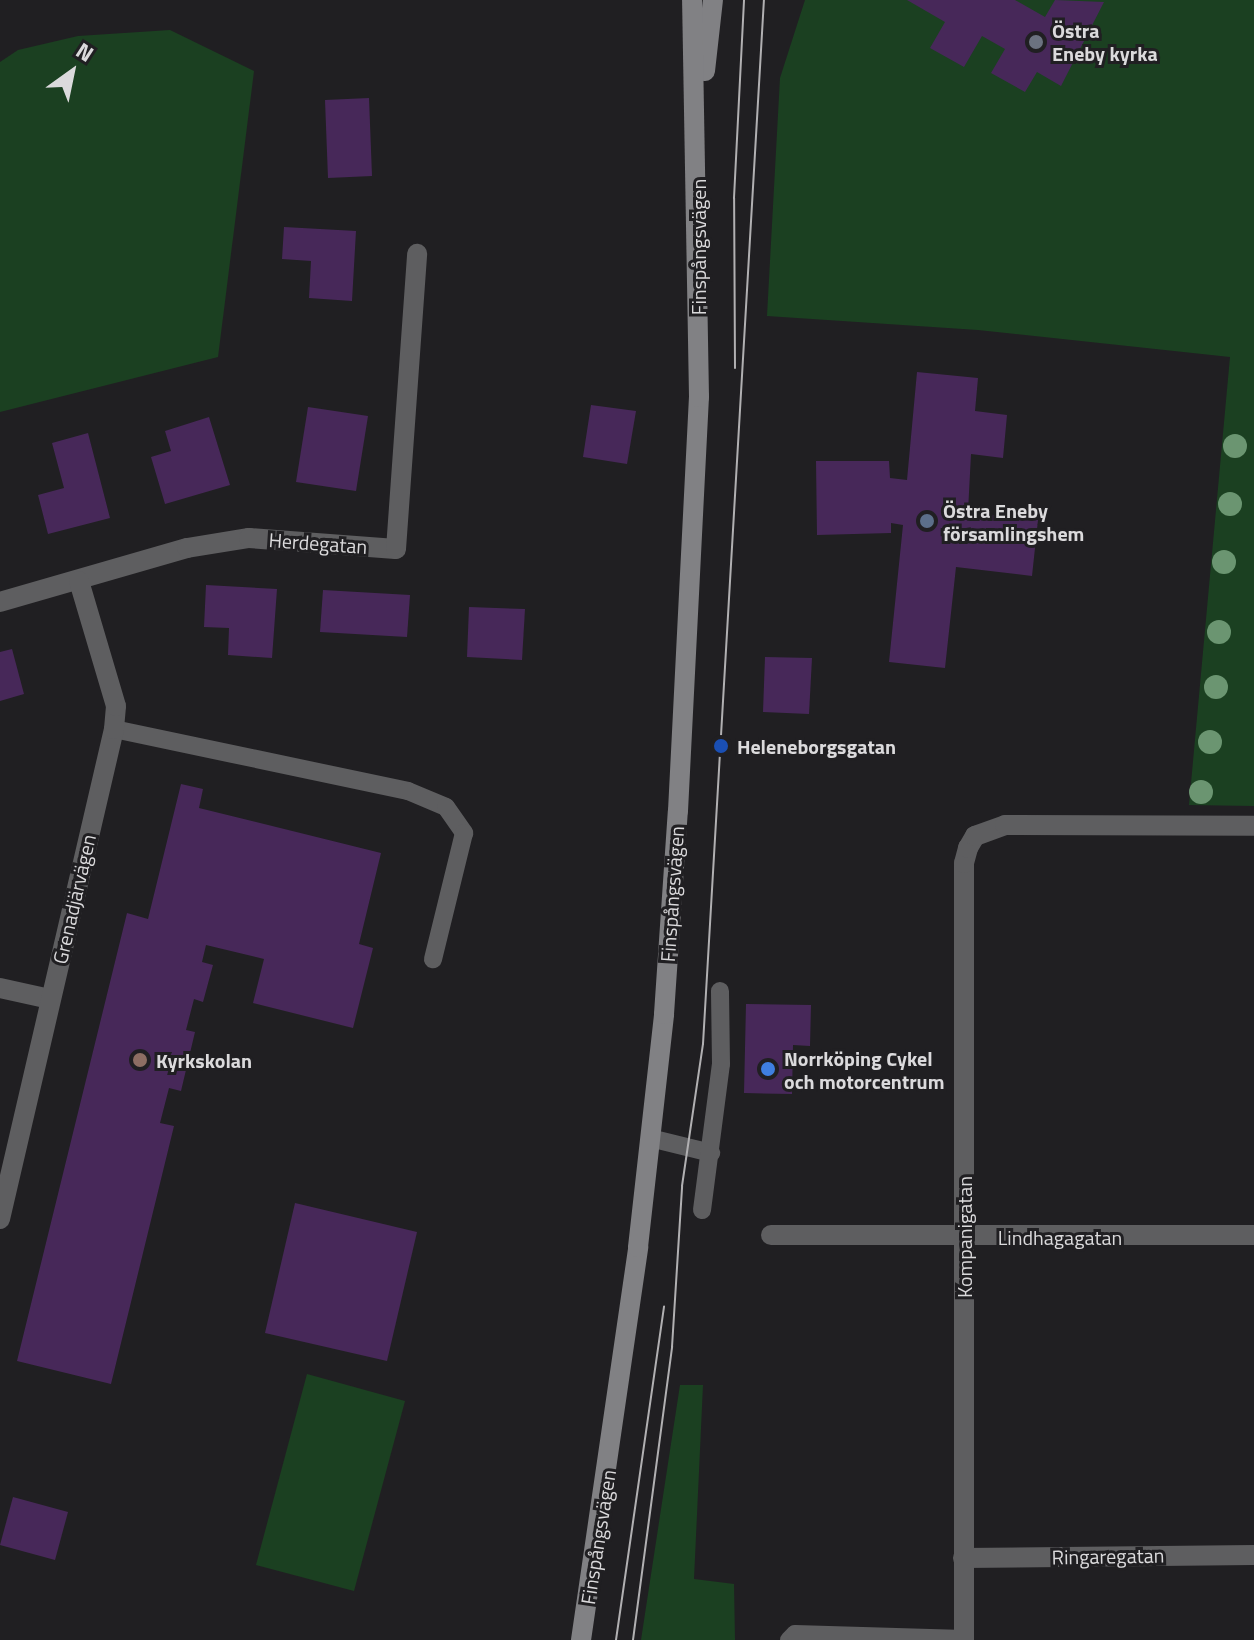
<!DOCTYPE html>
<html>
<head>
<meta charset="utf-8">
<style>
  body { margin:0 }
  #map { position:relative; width:1254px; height:1640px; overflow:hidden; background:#201f22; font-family:"Titillium Web",sans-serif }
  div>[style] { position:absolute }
  .green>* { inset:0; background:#1b4021 }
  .building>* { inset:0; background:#472859 }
  .lane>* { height:18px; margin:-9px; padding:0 9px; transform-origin:9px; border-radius:9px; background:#5e5e60 }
  .street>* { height:20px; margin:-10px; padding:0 10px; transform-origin:10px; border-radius:10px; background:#5e5e60 }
  .secondary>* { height:20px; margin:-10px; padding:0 10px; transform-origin:10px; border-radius:10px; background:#818184 }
  .tram>* { height:2px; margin:-1px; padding:0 1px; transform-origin:1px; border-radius:1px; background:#b1b0b2 }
  .trees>* { width:24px; height:24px; margin:-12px; border-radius:50%; background:#6b9571 }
  .dots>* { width:22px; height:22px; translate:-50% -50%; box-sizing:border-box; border:4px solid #201f22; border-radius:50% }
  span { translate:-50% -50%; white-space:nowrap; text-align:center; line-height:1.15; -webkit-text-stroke:6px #201f22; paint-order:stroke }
  .poi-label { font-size:20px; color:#dbdadc; font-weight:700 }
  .left { translate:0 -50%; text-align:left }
  .street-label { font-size:20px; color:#dbdadc }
  .north { position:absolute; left:32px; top:32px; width:80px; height:80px; -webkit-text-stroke:6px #201f22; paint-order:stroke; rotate:33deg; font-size:22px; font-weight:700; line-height:32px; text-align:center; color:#dbdadc }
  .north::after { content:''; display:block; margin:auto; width:28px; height:36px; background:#dbdadc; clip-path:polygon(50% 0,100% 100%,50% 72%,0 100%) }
</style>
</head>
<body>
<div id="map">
  <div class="green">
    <div style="clip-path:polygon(805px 0,1254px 0,1254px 806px,1189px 805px,1230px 357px,978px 330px,767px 316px,780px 78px)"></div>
    <div style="clip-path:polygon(170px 30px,254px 71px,218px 357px,0 412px,0 62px,18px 50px,78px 36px)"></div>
    <div style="clip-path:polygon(307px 1374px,405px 1401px,354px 1591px,256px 1565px)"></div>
    <div style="clip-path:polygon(680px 1385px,703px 1385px,694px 1579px,734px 1584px,735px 1640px,641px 1640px)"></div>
  </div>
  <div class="building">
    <div style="clip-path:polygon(907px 0,1015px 0,1045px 17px,1055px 0,1104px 2px,1061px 86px,1037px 72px,1025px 92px,991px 73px,1005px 49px,982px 36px,964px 67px,930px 48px,945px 22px)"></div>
    <div style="clip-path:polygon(369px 98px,372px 176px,328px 178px,325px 100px)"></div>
    <div style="clip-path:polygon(284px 227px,356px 231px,352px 301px,309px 298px,311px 261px,282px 259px)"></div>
    <div style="clip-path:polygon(917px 372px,978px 378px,975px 411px,1007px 415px,1003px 458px,971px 454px,968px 512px,1038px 520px,1032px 576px,956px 567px,945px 668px,889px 662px,903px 525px,891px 523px,891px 533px,817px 535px,816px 461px,889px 461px,890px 478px,907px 480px)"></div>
    <div style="clip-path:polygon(591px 405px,636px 411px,627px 464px,583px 457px)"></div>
    <div style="clip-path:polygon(308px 407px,368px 416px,356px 491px,296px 482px)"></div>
    <div style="clip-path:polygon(209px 417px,230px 485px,165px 504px,151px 457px,171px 451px,165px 431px)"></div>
    <div style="clip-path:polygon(88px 433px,110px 518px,48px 534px,38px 495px,64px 488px,52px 443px)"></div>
    <div style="clip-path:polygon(206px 585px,277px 589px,272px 658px,228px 655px,229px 628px,204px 627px)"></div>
    <div style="clip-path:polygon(323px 590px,410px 595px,407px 637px,320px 632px)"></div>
    <div style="clip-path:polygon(469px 607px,525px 609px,522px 660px,467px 657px)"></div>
    <div style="clip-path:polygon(12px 649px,24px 694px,0 701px,0 652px)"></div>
    <div style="clip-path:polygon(765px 657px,812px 658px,809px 714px,763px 712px)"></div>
    <div style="clip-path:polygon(181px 784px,203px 789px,199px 808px,381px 853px,359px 944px,373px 948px,353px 1028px,253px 1003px,264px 959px,206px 945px,202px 962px,213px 965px,203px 1002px,194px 999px,186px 1030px,195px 1032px,181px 1091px,169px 1088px,160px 1123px,174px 1126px,111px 1384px,17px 1361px,127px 913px,148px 919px)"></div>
    <div style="clip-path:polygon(746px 1004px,811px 1005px,810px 1046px,793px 1045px,792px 1094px,744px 1093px)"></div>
    <div style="clip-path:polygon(295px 1203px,417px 1232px,387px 1361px,265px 1333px)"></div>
    <div style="clip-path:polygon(13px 1497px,68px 1512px,55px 1560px,0 1545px)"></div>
  </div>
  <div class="lane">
    <div style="left:114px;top:729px;width:300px;rotate:11.9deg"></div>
    <div style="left:408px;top:791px;width:41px;rotate:22.8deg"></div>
    <div style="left:446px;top:807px;width:32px;rotate:55deg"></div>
    <div style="left:464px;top:833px;width:130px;rotate:103.8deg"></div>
    <div style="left:650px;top:1138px;width:63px;rotate:13.8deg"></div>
    <div style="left:702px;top:1210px;width:147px;rotate:-82.6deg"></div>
    <div style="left:721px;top:1064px;width:73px;rotate:-90.8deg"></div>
    <div style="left:789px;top:1640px;width:8px;rotate:-45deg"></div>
    <div style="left:795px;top:1634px;width:169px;rotate:1.7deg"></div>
  </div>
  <div class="street">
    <div style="left:0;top:602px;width:195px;rotate:-16.1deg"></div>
    <div style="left:187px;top:548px;width:63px;rotate:-9.2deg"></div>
    <div style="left:249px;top:538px;width:147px;rotate:4.3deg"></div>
    <div style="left:396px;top:549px;width:296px;rotate:-85.9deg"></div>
    <div style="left:0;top:988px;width:51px;rotate:12.4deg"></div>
    <div style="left:0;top:1219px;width:503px;rotate:-76.9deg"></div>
    <div style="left:114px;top:729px;width:23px;rotate:-85deg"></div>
    <div style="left:116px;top:706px;width:130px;rotate:-106.5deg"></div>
    <div style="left:771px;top:1235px;width:483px"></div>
    <div style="left:963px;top:1558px;width:291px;rotate:-0.6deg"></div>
    <div style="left:964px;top:1640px;width:777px;rotate:-90deg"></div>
    <div style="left:964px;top:863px;width:16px;rotate:-75deg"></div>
    <div style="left:968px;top:848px;width:14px;rotate:-60deg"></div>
    <div style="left:975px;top:836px;width:32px;rotate:-20deg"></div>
    <div style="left:1005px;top:825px;width:249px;rotate:0.2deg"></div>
  </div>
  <div class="secondary">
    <div style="left:705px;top:71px;width:71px;rotate:-83.6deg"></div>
    <div style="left:581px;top:1640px;width:397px;rotate:-81.7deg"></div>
    <div style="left:638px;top:1247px;width:234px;rotate:-83.6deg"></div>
    <div style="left:664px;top:1014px;width:203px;rotate:-86.1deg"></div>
    <div style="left:678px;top:811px;width:415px;rotate:-87.1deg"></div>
    <div style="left:699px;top:397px;width:397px;rotate:-91deg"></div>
  </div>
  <div class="tram">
    <div style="left:735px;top:368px;width:170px;rotate:-90.3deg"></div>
    <div style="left:734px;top:198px;width:198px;rotate:-87.1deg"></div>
    <div style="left:616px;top:1640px;width:337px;rotate:-81.8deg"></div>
    <div style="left:633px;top:1640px;width:296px;rotate:-82.4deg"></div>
    <div style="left:672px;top:1347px;width:161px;rotate:-86.4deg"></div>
    <div style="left:682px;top:1186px;width:144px;rotate:-81.6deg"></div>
    <div style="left:703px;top:1044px;width:1046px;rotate:-86.66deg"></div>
  </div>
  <div class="trees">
    <div style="left:1235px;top:446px"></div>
    <div style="left:1230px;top:504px"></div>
    <div style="left:1224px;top:562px"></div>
    <div style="left:1219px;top:632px"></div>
    <div style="left:1216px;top:687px"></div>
    <div style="left:1210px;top:742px"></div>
    <div style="left:1201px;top:792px"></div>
  </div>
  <div class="dots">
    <div style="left:1036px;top:42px;background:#6b7280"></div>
    <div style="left:927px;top:521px;background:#5c6f8a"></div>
    <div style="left:721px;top:746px;background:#1a4fb4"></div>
    <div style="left:140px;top:1060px;background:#8d6e63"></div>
    <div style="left:768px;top:1069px;background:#3f7fe0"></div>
  </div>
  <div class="poi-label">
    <span class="left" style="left:1052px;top:42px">Östra<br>Eneby kyrka</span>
    <span class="left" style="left:943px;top:522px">Östra Eneby<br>församlingshem</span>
    <span class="left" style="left:737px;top:746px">Heleneborgsgatan</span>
    <span class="left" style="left:784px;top:1070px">Norrköping Cykel<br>och motorcentrum</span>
    <span class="left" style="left:156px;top:1060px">Kyrkskolan</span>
  </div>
  <div class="street-label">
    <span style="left:698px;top:247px;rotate:-90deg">Finspångsvägen</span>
    <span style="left:318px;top:543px;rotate:4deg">Herdegatan</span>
    <span style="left:672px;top:894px;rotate:-86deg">Finspångsvägen</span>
    <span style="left:74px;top:899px;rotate:-77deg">Grenadjärvägen</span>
    <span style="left:964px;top:1237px;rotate:-90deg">Kompanigatan</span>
    <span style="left:1060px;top:1237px">Lindhagagatan</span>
    <span style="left:598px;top:1537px;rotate:-81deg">Finspångsvägen</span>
    <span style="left:1108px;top:1556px;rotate:-1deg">Ringaregatan</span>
  </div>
  <div class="north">N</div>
</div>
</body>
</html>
